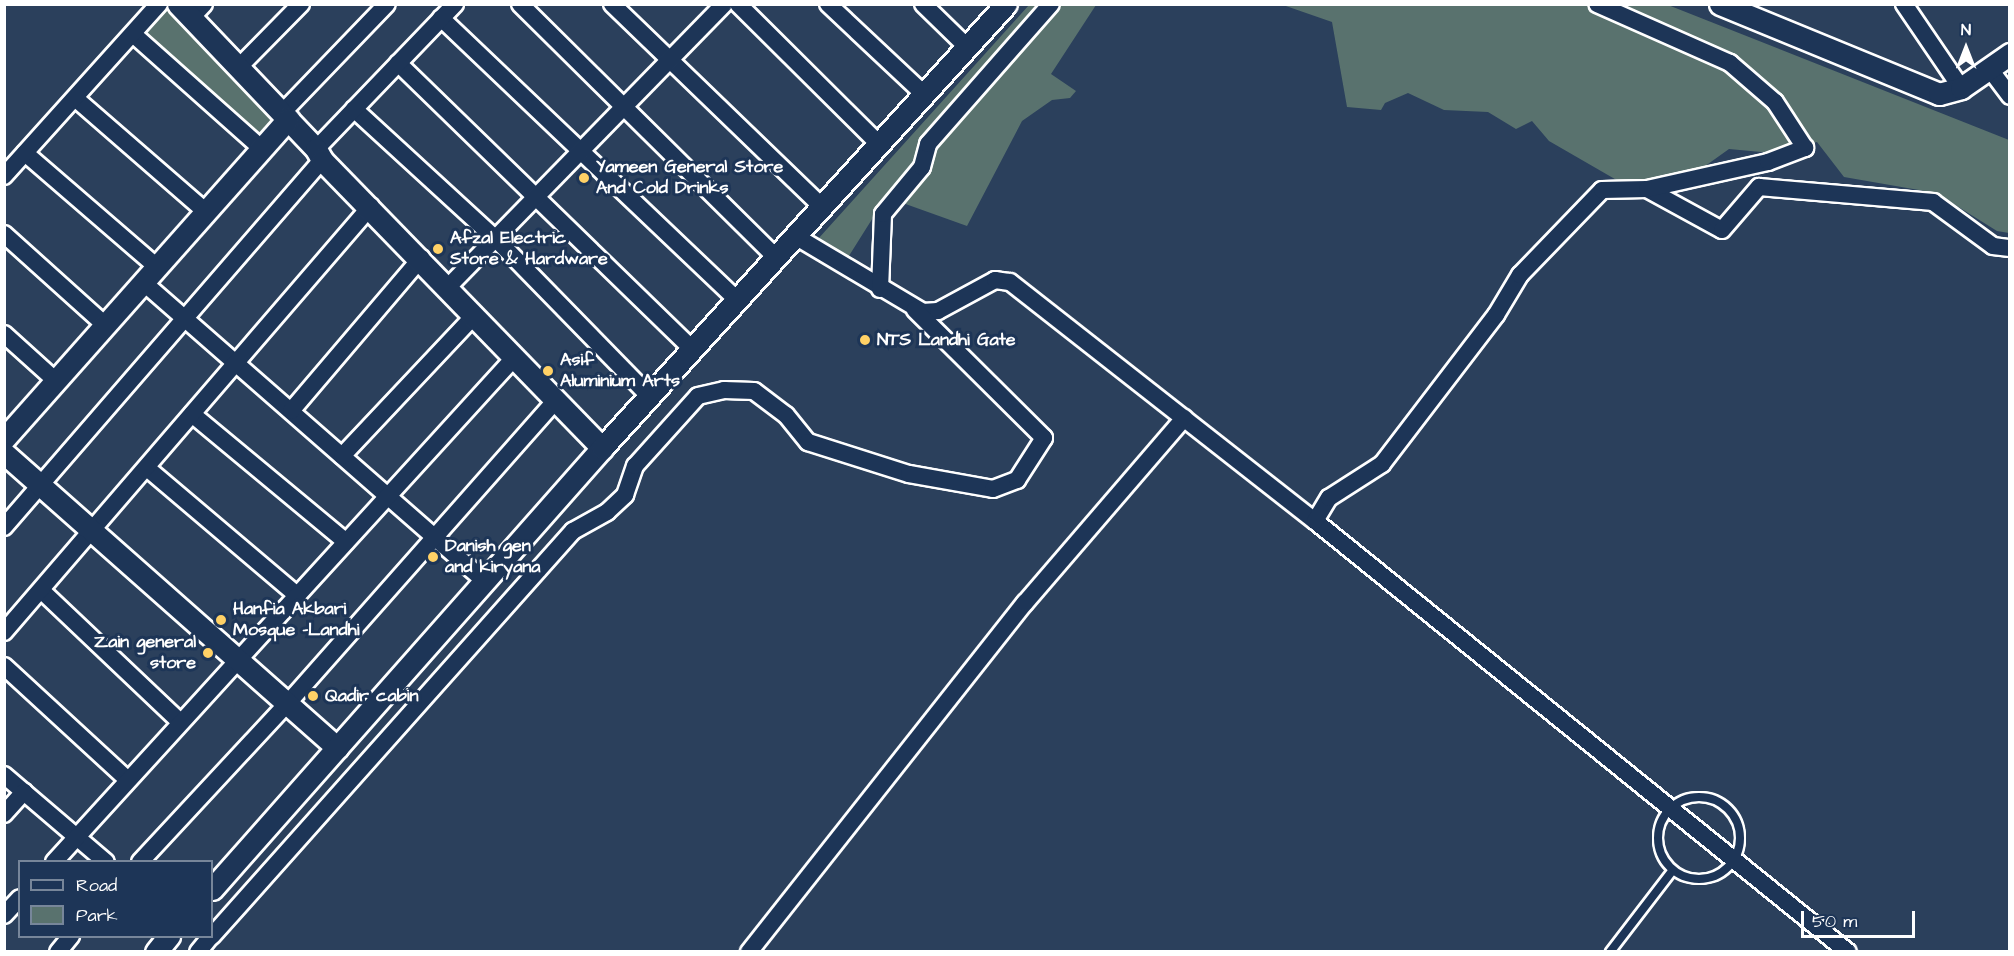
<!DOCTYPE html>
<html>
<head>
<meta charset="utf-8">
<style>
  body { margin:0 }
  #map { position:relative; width:2014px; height:956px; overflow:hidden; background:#2b405c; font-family:"Architects Daughter",sans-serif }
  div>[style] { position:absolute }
  .green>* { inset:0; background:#59726e }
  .roads { filter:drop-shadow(2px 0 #fff) drop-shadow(-2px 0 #fff) drop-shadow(0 2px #fff) drop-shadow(0 -2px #fff) }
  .service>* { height:8px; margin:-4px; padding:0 4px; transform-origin:4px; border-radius:4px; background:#1d3557 }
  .service>.ring { margin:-4px; padding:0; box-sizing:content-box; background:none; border:8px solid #1d3557; border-radius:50% }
  .minor>* { height:16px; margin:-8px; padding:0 8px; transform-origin:8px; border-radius:8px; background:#1d3557 }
  .tertiary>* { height:21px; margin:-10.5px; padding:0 10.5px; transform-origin:10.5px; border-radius:10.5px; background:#1d3557 }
  .dots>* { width:16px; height:16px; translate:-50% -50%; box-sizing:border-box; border:3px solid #1d3557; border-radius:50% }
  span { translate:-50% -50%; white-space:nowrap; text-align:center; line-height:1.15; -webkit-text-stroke:6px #1d3557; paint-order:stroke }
  .poi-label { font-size:18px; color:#fff; font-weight:700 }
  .left { translate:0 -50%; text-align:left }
  .right { translate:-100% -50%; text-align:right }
  .frame { position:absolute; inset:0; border:6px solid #fff; pointer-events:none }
  .legend { position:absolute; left:18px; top:860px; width:195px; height:78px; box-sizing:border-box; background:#1d3557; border:2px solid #77869a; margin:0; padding:8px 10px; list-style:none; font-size:18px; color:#fff }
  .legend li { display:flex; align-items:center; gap:12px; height:30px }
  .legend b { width:30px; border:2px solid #77869a }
  .north { position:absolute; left:1936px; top:18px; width:60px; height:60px; -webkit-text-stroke:4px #1d3557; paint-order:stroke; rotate:0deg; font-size:16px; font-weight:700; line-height:24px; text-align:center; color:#fff }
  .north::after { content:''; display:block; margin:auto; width:21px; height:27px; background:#fff; clip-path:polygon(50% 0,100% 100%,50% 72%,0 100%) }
  .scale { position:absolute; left:1801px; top:911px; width:114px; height:27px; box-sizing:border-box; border:3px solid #fff; border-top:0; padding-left:8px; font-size:18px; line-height:21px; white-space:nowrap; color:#fff; -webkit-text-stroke:4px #1d3557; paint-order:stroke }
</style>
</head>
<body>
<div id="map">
  <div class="green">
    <div style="clip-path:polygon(159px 5px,178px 5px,288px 119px,262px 149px,133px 34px)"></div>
    <div style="clip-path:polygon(1029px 5px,1096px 5px,1051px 74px,1076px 91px,1070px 98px,1052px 100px,1022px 121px,967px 226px,886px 197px,847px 259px,818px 239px)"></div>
    <div style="clip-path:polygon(1283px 5px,1668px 5px,2009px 140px,2009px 233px,1997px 231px,1936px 193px,1844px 177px,1817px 142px,1772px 153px,1729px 149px,1701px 169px,1649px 181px,1620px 182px,1549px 141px,1532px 121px,1516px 129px,1488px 112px,1444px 110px,1408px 93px,1385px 103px,1381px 110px,1347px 107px,1332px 22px)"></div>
  </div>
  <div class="roads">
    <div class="service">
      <div class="ring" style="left:1658px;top:797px;width:74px;height:74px"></div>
      <div style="left:1610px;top:952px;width:103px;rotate:-52.5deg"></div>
    </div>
    <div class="minor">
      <div style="left:520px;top:4px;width:360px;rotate:44.7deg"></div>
      <div style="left:612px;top:4px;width:292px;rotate:44deg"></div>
      <div style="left:738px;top:4px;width:199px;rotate:44.8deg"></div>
      <div style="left:828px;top:4px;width:132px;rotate:43.2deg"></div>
      <div style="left:923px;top:4px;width:62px;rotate:44.3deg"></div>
      <div style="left:1904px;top:4px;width:102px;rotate:55.8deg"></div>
      <div style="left:191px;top:18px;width:19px;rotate:-47deg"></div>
      <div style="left:441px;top:18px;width:409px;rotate:43.6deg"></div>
      <div style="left:133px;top:34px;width:173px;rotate:41.7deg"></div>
      <div style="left:398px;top:63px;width:410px;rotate:44.2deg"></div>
      <div style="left:238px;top:68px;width:90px;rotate:-45.5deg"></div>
      <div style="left:1989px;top:68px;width:35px;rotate:53deg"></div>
      <div style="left:75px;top:98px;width:174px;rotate:41deg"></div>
      <div style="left:354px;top:109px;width:191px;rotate:42.5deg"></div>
      <div style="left:495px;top:238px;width:221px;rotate:45.7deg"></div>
      <div style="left:282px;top:113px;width:151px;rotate:-46.1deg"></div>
      <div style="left:316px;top:149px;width:201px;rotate:-46.2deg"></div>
      <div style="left:25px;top:153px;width:174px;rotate:40.8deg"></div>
      <div style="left:4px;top:176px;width:232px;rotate:-48deg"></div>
      <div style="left:1647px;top:189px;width:85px;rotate:28.7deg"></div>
      <div style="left:1722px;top:230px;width:57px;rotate:-49.3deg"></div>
      <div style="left:1759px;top:187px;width:175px;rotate:4.9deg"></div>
      <div style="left:1933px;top:202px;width:74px;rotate:36.3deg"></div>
      <div style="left:1993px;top:246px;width:17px;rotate:7deg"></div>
      <div style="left:4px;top:234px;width:136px;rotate:42deg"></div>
      <div style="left:795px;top:236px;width:149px;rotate:30.7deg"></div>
      <div style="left:923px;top:312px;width:15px;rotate:-4deg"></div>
      <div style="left:938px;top:311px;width:65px;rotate:-28.5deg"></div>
      <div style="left:995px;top:280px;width:15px;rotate:8deg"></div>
      <div style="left:1010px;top:282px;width:387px;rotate:38.1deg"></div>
      <div style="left:1315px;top:521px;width:685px;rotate:38.96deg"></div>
      <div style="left:143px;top:282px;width:454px;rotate:41.2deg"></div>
      <div style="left:448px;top:287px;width:395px;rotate:-45.7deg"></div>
      <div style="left:880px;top:289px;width:75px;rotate:-87.7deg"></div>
      <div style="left:883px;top:214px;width:61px;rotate:-50.3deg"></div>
      <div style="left:922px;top:167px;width:24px;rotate:-75deg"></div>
      <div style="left:928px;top:144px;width:186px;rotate:-48.7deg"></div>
      <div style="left:4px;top:334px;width:70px;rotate:42.1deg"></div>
      <div style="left:291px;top:411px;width:201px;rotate:-49.6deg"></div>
      <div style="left:192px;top:414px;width:200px;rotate:39.7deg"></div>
      <div style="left:342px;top:456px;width:194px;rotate:-46.7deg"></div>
      <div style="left:147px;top:468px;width:197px;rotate:40.3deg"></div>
      <div style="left:1315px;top:521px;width:27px;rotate:-59deg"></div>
      <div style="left:1329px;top:498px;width:63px;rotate:-32.7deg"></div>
      <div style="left:1382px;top:464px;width:188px;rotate:-52.6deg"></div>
      <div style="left:1496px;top:315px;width:47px;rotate:-59deg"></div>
      <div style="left:1520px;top:275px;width:118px;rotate:-46deg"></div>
      <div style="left:1602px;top:190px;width:45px;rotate:-1.3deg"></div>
      <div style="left:1647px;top:189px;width:124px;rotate:-12.6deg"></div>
      <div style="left:1768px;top:162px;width:40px;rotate:-21deg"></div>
      <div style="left:1805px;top:148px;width:55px;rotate:-123.1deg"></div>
      <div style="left:1775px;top:102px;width:60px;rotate:-139.1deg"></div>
      <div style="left:1730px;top:63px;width:145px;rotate:-156.1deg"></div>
      <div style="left:4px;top:527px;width:486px;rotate:-49.1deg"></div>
      <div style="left:41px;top:590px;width:192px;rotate:43.5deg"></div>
      <div style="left:4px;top:632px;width:562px;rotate:-49.26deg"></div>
      <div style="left:4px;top:666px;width:167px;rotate:42.6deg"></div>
      <div style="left:4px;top:775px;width:134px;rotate:40.5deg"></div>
      <div style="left:4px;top:814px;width:30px;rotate:-48deg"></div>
      <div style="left:54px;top:862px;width:684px;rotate:-47.61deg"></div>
      <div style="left:140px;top:862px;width:217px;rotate:-47.1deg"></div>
      <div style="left:288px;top:703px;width:405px;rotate:-48.5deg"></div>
      <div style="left:4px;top:915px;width:23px;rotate:-47deg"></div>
      <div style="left:212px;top:936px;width:543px;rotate:-48.29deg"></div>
      <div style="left:573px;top:531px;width:39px;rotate:-29deg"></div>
      <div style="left:607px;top:512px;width:25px;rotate:-43deg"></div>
      <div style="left:625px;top:495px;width:31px;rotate:-71deg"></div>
      <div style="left:635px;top:466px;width:94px;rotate:-48deg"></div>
      <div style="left:698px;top:396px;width:27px;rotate:-13deg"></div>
      <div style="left:724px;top:390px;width:30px;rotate:2deg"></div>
      <div style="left:754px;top:391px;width:40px;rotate:37deg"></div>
      <div style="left:786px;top:415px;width:35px;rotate:51deg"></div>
      <div style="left:808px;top:442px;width:106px;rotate:17.6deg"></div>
      <div style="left:909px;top:474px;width:85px;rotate:10.1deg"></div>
      <div style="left:993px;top:489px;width:26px;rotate:-21deg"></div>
      <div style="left:1017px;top:480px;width:50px;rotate:-57.3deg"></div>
      <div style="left:1044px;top:438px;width:182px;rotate:-135.2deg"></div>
      <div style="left:58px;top:952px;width:21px;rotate:-51deg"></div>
      <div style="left:198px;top:952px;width:21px;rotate:-51deg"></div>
      <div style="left:749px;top:952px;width:445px;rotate:-51.7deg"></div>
      <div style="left:1025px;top:603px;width:244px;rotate:-49.3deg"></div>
    </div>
    <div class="tertiary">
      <div style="left:178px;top:4px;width:200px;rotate:46.4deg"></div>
      <div style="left:316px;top:149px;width:13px;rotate:61deg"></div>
      <div style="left:322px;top:160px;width:402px;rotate:45.8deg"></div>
      <div style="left:1720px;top:4px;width:237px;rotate:22.3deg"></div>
      <div style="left:1939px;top:94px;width:23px;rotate:-15deg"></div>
      <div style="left:1961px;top:88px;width:60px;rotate:-34.8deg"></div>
      <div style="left:4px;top:439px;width:428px;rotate:-48.4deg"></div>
      <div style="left:4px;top:453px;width:445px;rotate:41.5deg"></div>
      <div style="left:212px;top:889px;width:589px;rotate:-48.51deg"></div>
      <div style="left:602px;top:448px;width:600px;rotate:-47.7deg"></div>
      <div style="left:156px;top:952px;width:21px;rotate:-51deg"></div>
    </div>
  </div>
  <div class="dots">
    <div style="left:584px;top:178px;background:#ffd166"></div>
    <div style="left:438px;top:249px;background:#ffd166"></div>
    <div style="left:865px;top:340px;background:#ffd166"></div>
    <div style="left:548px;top:371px;background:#ffd166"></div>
    <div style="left:433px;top:557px;background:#ffd166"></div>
    <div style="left:221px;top:620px;background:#ffd166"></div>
    <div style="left:208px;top:653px;background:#ffd166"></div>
    <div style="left:313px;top:696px;background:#ffd166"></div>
  </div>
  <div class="poi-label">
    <span class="left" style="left:596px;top:178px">Yameen General Store<br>And Cold Drinks</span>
    <span class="left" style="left:450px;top:249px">Afzal Electric<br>Store &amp; Hardware</span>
    <span class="left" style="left:877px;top:340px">NTS Landhi Gate</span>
    <span class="left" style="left:560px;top:371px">Asif<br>Aluminium Arts</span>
    <span class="left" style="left:445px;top:557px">Danish gen<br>and kiryana</span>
    <span class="left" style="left:233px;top:620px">Hanfia Akbari<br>Mosque -Landhi</span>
    <span class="right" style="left:196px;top:653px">Zain general<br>store</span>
    <span class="left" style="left:325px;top:696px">Qadir cabin</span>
  </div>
  <div class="frame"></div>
  <ul class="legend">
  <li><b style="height:8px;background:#1d3557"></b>Road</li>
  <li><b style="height:16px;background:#59726e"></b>Park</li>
  </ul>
  <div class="north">N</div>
  <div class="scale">50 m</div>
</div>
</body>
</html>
